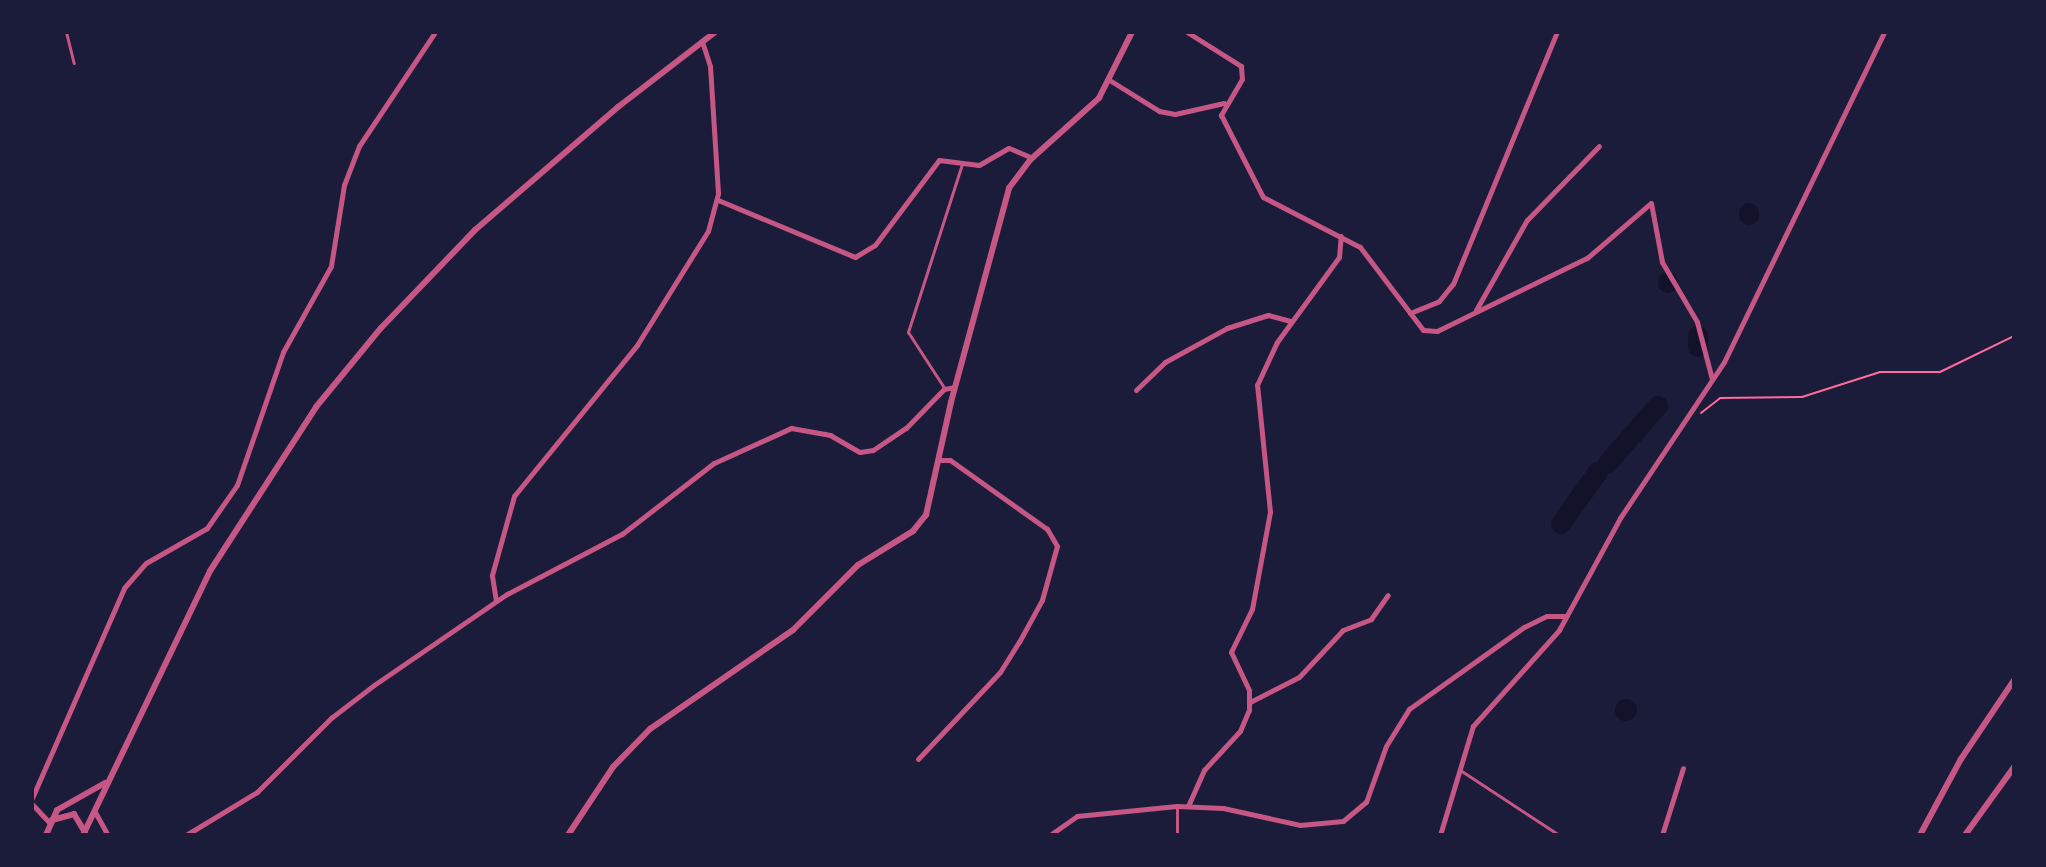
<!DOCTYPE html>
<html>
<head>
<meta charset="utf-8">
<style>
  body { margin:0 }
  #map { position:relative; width:2046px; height:867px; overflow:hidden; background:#1b1b3a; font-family:"Work Sans",sans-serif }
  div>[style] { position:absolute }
  .water>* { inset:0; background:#12122b }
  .round { border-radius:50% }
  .river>* { height:20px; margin:-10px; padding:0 10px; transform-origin:10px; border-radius:10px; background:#12122b }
  .path>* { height:2px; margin:-1px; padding:0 1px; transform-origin:1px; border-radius:1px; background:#ff6b9d }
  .service>* { height:3px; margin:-1.5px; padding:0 1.5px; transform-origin:1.5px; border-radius:1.5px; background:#c65784 }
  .minor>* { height:5px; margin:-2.5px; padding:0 2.5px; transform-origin:2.5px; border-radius:2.5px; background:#c65784 }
  .tertiary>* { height:6px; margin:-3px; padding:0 3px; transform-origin:3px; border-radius:3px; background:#c65784 }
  span { translate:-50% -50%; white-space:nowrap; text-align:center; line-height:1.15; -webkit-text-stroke:6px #1b1b3a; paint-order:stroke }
  .frame { position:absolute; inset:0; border:34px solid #1b1b3a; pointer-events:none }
</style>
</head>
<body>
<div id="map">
  <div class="water">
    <div class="round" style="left:1615px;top:699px;width:22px;height:22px"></div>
  </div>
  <div class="river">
    <div style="left:1749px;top:215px;width:2px;rotate:-90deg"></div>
    <div style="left:1668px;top:282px;width:1px;rotate:90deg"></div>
    <div style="left:1698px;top:347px;width:11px;rotate:-90deg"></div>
    <div style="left:1608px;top:463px;width:76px;rotate:-48.7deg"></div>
    <div style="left:1561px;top:524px;width:64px;rotate:-54.6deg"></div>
  </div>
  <div class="path">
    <div style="left:1701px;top:413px;width:24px;rotate:-38deg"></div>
    <div style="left:1720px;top:398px;width:82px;rotate:-0.7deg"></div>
    <div style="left:1802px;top:397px;width:82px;rotate:-17.8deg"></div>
    <div style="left:1880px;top:372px;width:60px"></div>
    <div style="left:1940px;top:372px;width:82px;rotate:-25.9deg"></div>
  </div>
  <div class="service">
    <div style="left:66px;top:32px;width:32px;rotate:76deg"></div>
    <div style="left:945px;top:389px;width:68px;rotate:-123deg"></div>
    <div style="left:908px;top:332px;width:176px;rotate:-72.2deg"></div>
    <div style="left:1460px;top:770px;width:118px;rotate:33.3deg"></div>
    <div style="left:1177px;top:835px;width:29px;rotate:-90deg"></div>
  </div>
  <div class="minor">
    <div style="left:1187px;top:32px;width:64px;rotate:32.2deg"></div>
    <div style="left:1241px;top:66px;width:13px;rotate:86deg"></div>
    <div style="left:1242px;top:79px;width:42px;rotate:120.3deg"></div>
    <div style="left:1221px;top:115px;width:92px;rotate:62.9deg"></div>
    <div style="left:1263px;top:197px;width:109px;rotate:27.3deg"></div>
    <div style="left:1360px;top:247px;width:104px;rotate:52.8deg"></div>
    <div style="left:1423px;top:330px;width:14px;rotate:4deg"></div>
    <div style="left:1437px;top:331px;width:167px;rotate:-26deg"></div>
    <div style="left:1587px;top:258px;width:84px;rotate:-40.7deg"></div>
    <div style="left:1651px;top:203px;width:60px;rotate:79.4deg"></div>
    <div style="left:1662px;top:262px;width:69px;rotate:59.7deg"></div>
    <div style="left:1697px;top:322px;width:59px;rotate:75.3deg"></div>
    <div style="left:1111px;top:81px;width:57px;rotate:32deg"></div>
    <div style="left:1159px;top:111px;width:16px;rotate:11deg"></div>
    <div style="left:1175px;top:114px;width:50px;rotate:-12.7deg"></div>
    <div style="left:718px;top:200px;width:148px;rotate:22.6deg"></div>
    <div style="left:855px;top:257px;width:23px;rotate:-31deg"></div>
    <div style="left:875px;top:245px;width:106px;rotate:-53deg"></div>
    <div style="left:939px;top:160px;width:40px;rotate:7.1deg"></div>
    <div style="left:979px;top:165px;width:34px;rotate:-30deg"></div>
    <div style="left:1009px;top:148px;width:25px;rotate:23deg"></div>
    <div style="left:1476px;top:310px;width:103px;rotate:-60.5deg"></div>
    <div style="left:1527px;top:220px;width:103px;rotate:-45.8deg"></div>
    <div style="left:1410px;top:313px;width:31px;rotate:-22deg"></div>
    <div style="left:1439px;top:301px;width:22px;rotate:-51deg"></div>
    <div style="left:1453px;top:284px;width:273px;rotate:-67.6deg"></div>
    <div style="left:1136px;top:390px;width:40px;rotate:-44deg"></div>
    <div style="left:1165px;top:362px;width:71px;rotate:-28.7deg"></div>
    <div style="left:1227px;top:328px;width:43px;rotate:-17.6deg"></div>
    <div style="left:1268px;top:315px;width:24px;rotate:15deg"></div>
    <div style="left:496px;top:601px;width:26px;rotate:-99deg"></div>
    <div style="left:492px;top:575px;width:82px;rotate:-74.4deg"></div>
    <div style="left:514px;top:496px;width:195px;rotate:-50.8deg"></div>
    <div style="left:637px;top:345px;width:134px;rotate:-58.1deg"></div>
    <div style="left:708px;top:231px;width:39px;rotate:-75deg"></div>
    <div style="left:718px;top:193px;width:127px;rotate:-93.6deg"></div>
    <div style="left:710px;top:66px;width:25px;rotate:-108deg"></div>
    <div style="left:1250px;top:702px;width:55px;rotate:-27deg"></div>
    <div style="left:1299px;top:677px;width:64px;rotate:-46.9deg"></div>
    <div style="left:1343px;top:630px;width:30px;rotate:-21deg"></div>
    <div style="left:1371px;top:619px;width:29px;rotate:-55deg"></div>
    <div style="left:918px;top:759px;width:120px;rotate:-46.7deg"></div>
    <div style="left:1000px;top:672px;width:36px;rotate:-58deg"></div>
    <div style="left:1019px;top:642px;width:48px;rotate:-61.3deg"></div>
    <div style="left:1042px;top:600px;width:56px;rotate:-74.5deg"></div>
    <div style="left:1057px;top:546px;width:20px;rotate:-120deg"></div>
    <div style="left:1047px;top:529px;width:119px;rotate:-144.6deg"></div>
    <div style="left:950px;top:460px;width:9px;rotate:180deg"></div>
    <div style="left:32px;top:798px;width:229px;rotate:-66.3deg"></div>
    <div style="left:124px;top:588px;width:33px;rotate:-49deg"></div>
    <div style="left:146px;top:563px;width:70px;rotate:-29.8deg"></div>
    <div style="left:207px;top:528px;width:52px;rotate:-55.1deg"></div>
    <div style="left:237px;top:485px;width:141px;rotate:-70.9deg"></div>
    <div style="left:283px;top:352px;width:98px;rotate:-60.8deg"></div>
    <div style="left:331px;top:266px;width:82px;rotate:-80.9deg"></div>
    <div style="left:344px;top:185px;width:42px;rotate:-69deg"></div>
    <div style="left:359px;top:146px;width:137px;rotate:-56.3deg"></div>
    <div style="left:32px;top:804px;width:25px;rotate:47deg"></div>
    <div style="left:1188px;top:806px;width:39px;rotate:-66deg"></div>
    <div style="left:1204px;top:770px;width:53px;rotate:-47.3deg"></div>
    <div style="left:1240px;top:731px;width:23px;rotate:-67deg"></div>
    <div style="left:1249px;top:710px;width:20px;rotate:-90deg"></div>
    <div style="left:1249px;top:690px;width:42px;rotate:-115.3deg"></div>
    <div style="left:1231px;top:652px;width:48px;rotate:-64deg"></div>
    <div style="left:1252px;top:609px;width:99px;rotate:-79.5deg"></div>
    <div style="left:1270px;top:512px;width:128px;rotate:-95.8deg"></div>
    <div style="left:1257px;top:385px;width:47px;rotate:-65.1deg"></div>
    <div style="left:1277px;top:342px;width:105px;rotate:-53.9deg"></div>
    <div style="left:1339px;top:257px;width:21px;rotate:-85deg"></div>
    <div style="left:95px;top:812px;width:26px;rotate:61deg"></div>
    <div style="left:186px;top:835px;width:83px;rotate:-31.2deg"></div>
    <div style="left:257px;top:792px;width:105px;rotate:-45deg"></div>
    <div style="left:331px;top:718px;width:54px;rotate:-37.5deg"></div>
    <div style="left:374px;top:685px;width:161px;rotate:-34.4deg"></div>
    <div style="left:507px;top:594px;width:130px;rotate:-27.6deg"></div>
    <div style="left:622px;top:534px;width:116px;rotate:-37.7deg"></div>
    <div style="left:714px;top:463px;width:85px;rotate:-24.4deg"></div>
    <div style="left:791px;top:428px;width:40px;rotate:10deg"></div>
    <div style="left:830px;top:435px;width:34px;rotate:30deg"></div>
    <div style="left:860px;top:452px;width:13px;rotate:-9deg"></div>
    <div style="left:873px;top:450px;width:40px;rotate:-34deg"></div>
    <div style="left:906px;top:428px;width:54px;rotate:-45.7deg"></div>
    <div style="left:944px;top:389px;width:10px;rotate:-11deg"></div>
    <div style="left:1050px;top:835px;width:33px;rotate:-35deg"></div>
    <div style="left:1077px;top:816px;width:100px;rotate:-5.7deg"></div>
    <div style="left:1177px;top:806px;width:46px;rotate:2.5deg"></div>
    <div style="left:1223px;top:808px;width:79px;rotate:12.4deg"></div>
    <div style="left:1300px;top:825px;width:43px;rotate:-5.3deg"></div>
    <div style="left:1343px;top:821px;width:30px;rotate:-40deg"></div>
    <div style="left:1366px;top:802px;width:59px;rotate:-70.3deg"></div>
    <div style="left:1386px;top:746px;width:44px;rotate:-58.1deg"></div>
    <div style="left:1409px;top:709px;width:141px;rotate:-35.5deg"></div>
    <div style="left:1524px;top:627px;width:25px;rotate:-26deg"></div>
    <div style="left:1547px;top:616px;width:18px"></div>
    <div style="left:1440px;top:835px;width:114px;rotate:-73.2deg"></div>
    <div style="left:1473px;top:726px;width:129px;rotate:-48.1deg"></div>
    <div style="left:1559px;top:630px;width:128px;rotate:-61.4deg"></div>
    <div style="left:1620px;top:518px;width:187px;rotate:-56.3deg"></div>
    <div style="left:1724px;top:362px;width:367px;rotate:-64.1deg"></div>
    <div style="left:1662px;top:835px;width:70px;rotate:-72.6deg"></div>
  </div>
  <div class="tertiary">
    <div style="left:52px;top:820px;width:23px;rotate:-15deg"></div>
    <div style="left:74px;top:814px;width:21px;rotate:59deg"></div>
    <div style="left:46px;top:835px;width:27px;rotate:-66deg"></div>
    <div style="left:57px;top:810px;width:55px;rotate:-29.4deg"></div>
    <div style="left:83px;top:835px;width:293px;rotate:-64.3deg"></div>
    <div style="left:210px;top:571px;width:195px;rotate:-57.1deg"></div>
    <div style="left:316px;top:407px;width:102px;rotate:-50.6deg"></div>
    <div style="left:381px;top:328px;width:136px;rotate:-46.2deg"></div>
    <div style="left:475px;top:230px;width:189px;rotate:-40.7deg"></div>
    <div style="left:618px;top:107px;width:123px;rotate:-37.7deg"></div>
    <div style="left:568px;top:835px;width:82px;rotate:-56.5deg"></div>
    <div style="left:613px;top:767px;width:53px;rotate:-45.8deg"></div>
    <div style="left:650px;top:729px;width:174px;rotate:-34.7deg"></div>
    <div style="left:793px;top:630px;width:92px;rotate:-45deg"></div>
    <div style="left:858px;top:565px;width:65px;rotate:-31.7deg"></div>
    <div style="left:913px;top:531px;width:21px;rotate:-51deg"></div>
    <div style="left:926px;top:515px;width:116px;rotate:-77.5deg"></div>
    <div style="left:951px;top:402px;width:222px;rotate:-74.8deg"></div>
    <div style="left:1009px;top:188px;width:35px;rotate:-53deg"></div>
    <div style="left:1030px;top:160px;width:93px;rotate:-41.9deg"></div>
    <div style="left:1099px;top:98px;width:74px;rotate:-63.4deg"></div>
    <div style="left:1920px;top:835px;width:86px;rotate:-61.7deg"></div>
    <div style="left:1961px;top:759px;width:95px;rotate:-56.1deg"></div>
    <div style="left:1965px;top:835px;width:84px;rotate:-54.2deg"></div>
  </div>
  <div class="frame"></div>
</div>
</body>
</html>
